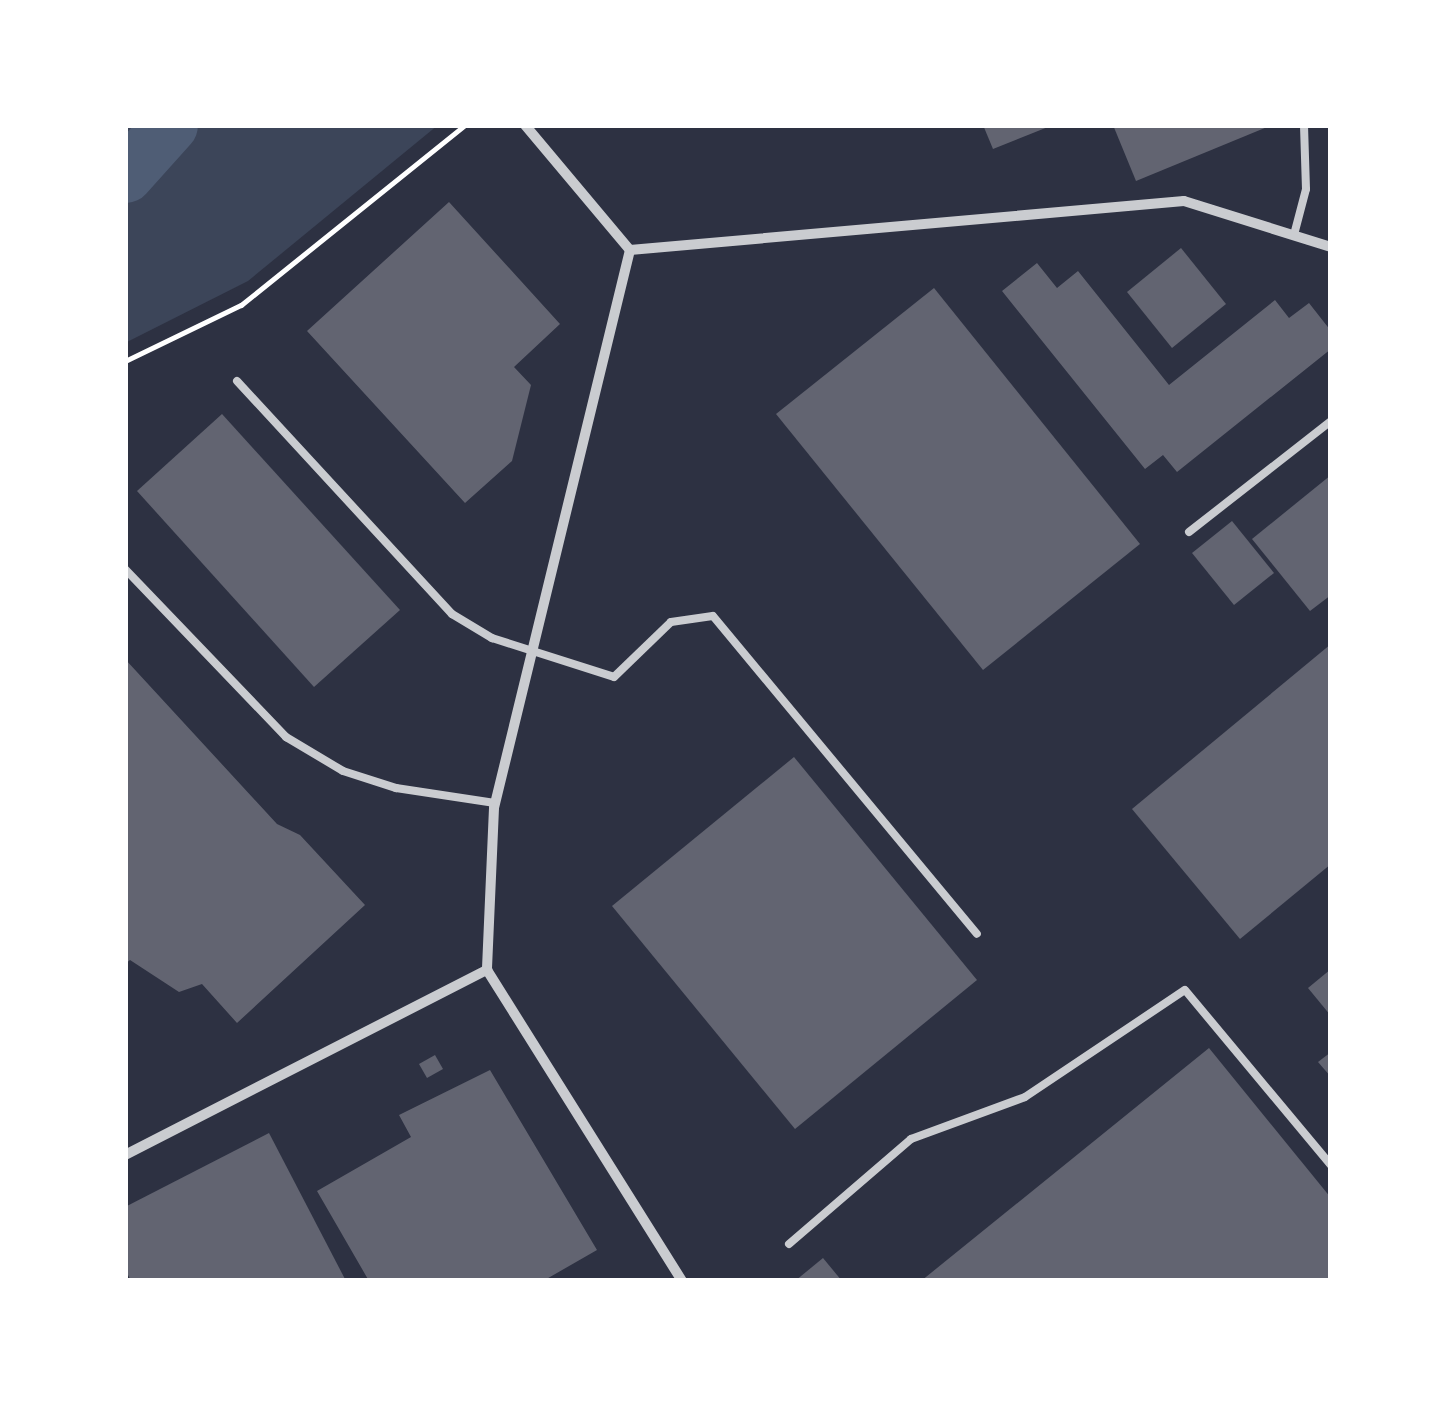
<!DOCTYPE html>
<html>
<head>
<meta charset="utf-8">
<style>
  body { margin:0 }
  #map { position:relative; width:1456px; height:1406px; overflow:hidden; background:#2d3142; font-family:"DM Sans",sans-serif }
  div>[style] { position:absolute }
  .green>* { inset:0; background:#3c4559 }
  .river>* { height:55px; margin:-27.5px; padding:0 27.5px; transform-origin:27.5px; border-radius:27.5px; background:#4f5d75 }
  .building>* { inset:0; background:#626471 }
  .path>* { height:5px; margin:-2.5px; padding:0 2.5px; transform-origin:2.5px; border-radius:2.5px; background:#fff }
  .service>* { height:8px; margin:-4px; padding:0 4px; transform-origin:4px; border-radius:4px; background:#caccd0 }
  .minor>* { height:10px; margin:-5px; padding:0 5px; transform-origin:5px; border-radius:5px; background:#caccd0 }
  span { translate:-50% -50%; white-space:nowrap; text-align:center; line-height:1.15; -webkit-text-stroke:9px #fff; paint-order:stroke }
  .frame { position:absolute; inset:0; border:128px solid #fff; pointer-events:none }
</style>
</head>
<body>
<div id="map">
  <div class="green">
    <div style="clip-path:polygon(125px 125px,438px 125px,248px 281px,125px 343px)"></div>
  </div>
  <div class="river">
    <div style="left:125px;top:175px;width:67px;rotate:-48deg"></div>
  </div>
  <div class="building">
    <div style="clip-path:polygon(983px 125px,1053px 125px,993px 149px)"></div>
    <div style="clip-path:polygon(1113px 125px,1272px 125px,1136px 181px)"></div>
    <div style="clip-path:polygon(449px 202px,560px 324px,514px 367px,531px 385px,512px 461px,465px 503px,307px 331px)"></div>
    <div style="clip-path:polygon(1181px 248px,1226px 304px,1172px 348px,1127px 292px)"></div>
    <div style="clip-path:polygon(1037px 263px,1057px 288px,1078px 271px,1169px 385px,1275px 300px,1289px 318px,1309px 303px,1331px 331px,1331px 349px,1177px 472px,1163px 455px,1145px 469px,1002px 291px)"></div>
    <div style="clip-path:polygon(934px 288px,1140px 544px,983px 670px,776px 414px)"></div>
    <div style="clip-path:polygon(222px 414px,400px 610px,314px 687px,137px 491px)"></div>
    <div style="clip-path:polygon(1331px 475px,1331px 595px,1310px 611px,1252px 539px)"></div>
    <div style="clip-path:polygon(1232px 521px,1274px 573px,1234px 605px,1192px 553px)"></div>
    <div style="clip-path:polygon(1331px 644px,1331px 864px,1240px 939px,1132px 809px)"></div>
    <div style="clip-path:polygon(125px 659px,277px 824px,300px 835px,365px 905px,237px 1023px,202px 984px,179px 992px,130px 960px,125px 964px)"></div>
    <div style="clip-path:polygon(794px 757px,977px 980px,795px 1129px,612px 906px)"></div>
    <div style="clip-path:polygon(1331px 969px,1331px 1016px,1308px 988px)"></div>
    <div style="clip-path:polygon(1209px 1048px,1331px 1198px,1331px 1281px,921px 1281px)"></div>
    <div style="clip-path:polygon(1331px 1052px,1331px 1077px,1318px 1062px)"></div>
    <div style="clip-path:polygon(435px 1055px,443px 1069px,427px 1078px,419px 1064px)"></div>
    <div style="clip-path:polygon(490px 1070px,597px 1250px,543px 1281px,369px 1281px,317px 1191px,411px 1137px,399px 1115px)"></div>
    <div style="clip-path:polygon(269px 1133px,346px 1281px,131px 1281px,125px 1269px,125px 1207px)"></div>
    <div style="clip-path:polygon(823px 1258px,842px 1281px,795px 1281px)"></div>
  </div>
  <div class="path">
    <div style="left:125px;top:361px;width:129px;rotate:-25.8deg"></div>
    <div style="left:241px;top:305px;width:287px;rotate:-38.8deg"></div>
  </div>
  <div class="service">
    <div style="left:1295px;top:231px;width:43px;rotate:-75.3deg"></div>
    <div style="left:1306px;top:189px;width:64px;rotate:-91.8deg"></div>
    <div style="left:237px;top:381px;width:317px;rotate:47.3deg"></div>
    <div style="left:452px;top:614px;width:47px;rotate:31deg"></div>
    <div style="left:492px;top:638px;width:128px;rotate:17.7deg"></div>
    <div style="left:614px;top:677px;width:79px;rotate:-44deg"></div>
    <div style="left:671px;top:622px;width:42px;rotate:-8.1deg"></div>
    <div style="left:713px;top:616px;width:413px;rotate:50.3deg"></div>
    <div style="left:1189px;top:532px;width:180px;rotate:-38deg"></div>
    <div style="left:125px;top:569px;width:233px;rotate:46.2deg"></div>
    <div style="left:286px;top:737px;width:66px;rotate:30.8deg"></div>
    <div style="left:343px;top:771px;width:56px;rotate:17.8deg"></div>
    <div style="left:396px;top:788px;width:100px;rotate:8.6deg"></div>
    <div style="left:789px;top:1244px;width:161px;rotate:-40.7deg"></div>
    <div style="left:911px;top:1139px;width:121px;rotate:-20.2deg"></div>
    <div style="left:1025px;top:1097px;width:192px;rotate:-33.8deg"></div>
    <div style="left:1185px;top:990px;width:228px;rotate:50.2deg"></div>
  </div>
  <div class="minor">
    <div style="left:525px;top:125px;width:163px;rotate:50deg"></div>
    <div style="left:630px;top:250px;width:574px;rotate:103.7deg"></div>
    <div style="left:494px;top:808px;width:162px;rotate:92.5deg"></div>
    <div style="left:487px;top:970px;width:367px;rotate:57.9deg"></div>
    <div style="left:630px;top:250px;width:556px;rotate:-5.05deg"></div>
    <div style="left:1184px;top:201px;width:154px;rotate:17.4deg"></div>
    <div style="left:125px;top:1155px;width:407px;rotate:-27.1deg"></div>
  </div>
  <div class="frame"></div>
</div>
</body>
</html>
